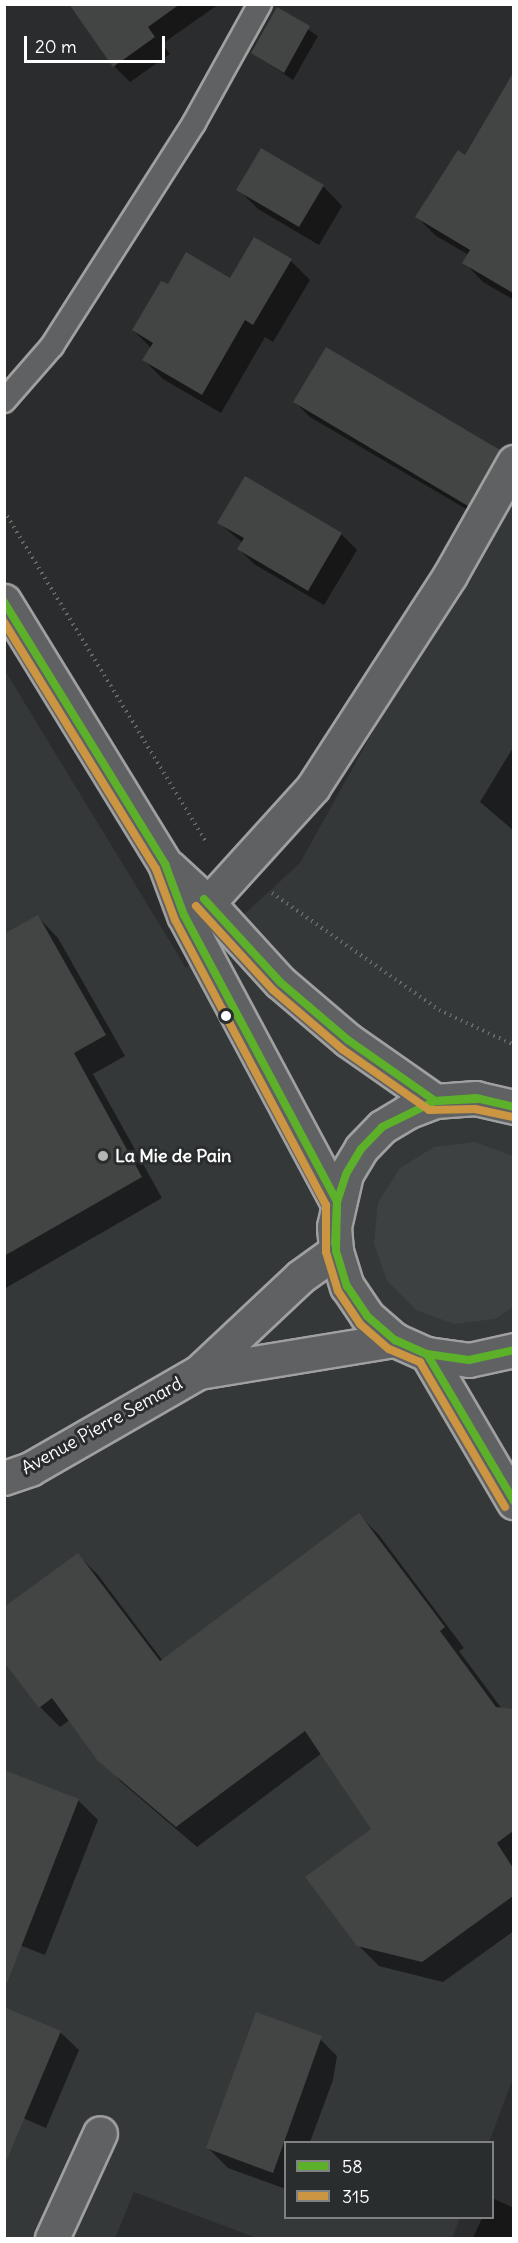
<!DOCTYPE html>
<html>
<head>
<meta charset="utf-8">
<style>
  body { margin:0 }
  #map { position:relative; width:518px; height:2243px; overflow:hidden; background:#2b2c2d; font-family:Delius,sans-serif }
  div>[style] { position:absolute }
  .built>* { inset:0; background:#353839 }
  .green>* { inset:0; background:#3e4142 }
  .shadow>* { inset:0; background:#0007 }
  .building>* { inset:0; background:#434444 }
  .path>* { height:4px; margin-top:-2px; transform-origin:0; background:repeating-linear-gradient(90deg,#686969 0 1.5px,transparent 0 6px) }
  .roads { filter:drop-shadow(2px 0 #a0a0a0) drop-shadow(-2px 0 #a0a0a0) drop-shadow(0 2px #a0a0a0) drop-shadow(0 -2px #a0a0a0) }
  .service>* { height:22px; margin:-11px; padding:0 11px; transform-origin:11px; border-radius:11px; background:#606162 }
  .minor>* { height:33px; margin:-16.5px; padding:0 16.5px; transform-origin:16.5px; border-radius:16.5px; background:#606162 }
  .primary>* { height:33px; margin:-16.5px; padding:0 16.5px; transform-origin:16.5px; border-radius:16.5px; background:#606162 }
  .bus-1>* { height:8px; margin:-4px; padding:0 4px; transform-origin:4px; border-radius:4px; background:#5cb02a }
  .bus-2>* { height:8px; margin:-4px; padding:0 4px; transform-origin:4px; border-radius:4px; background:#cb9542 }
  .dots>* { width:16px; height:16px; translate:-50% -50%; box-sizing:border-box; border:3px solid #2a2d2e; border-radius:50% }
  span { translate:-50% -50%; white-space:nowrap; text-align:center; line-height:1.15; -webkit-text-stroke:6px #2a2d2e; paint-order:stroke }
  .poi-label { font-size:18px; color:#fff; font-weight:700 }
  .left { translate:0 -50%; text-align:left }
  .street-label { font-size:18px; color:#fff }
  .frame { position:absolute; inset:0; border:6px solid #fff; pointer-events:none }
  .legend { position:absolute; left:284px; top:2141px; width:210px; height:78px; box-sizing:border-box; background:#2a2d2e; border:2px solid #7f8182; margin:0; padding:8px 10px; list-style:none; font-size:18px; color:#fff }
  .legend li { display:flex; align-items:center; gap:12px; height:30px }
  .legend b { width:30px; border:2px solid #7f8182 }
  .scale { position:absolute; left:24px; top:36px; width:141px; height:27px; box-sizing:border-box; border:3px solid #fff; border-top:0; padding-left:8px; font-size:18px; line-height:21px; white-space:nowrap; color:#fff; -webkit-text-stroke:4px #2a2d2e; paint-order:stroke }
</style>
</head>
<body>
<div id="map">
  <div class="built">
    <div style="clip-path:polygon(513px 479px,513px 2078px,489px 2142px,286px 2142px,286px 2218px,460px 2218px,452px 2238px,257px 2238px,134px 2192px,115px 2238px,5px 2238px,4px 669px,186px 968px,300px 863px)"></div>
  </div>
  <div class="green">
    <div style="clip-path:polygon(475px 1142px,513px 1156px,513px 1307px,495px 1319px,454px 1324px,416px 1310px,387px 1281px,374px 1243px,378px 1203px,400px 1168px,434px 1147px)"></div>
  </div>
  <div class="shadow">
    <div style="clip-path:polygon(83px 4px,219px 4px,162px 44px,170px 54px,130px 82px,114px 66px)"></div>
    <div style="clip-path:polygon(277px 9px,318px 36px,293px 80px,253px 53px)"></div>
    <div style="clip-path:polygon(482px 130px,514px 149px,514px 300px,483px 282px,464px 262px,469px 255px,436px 236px,417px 217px,466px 157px)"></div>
    <div style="clip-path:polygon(323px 186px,342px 206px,319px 245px,258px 209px,238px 189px)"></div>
    <div style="clip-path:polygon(291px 261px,310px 280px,273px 342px,265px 337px,221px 413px,163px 379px,144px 360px,151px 348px,133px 330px,168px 286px,231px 280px)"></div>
    <div style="clip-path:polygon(295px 402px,499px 452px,514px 466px,483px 519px,310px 417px)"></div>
    <div style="clip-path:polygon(245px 478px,341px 534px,357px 550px,324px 605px,254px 564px,239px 549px,243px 543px,219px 523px)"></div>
    <div style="clip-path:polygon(514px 746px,514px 831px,480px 802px)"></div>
    <div style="clip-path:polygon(38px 917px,58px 938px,125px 1056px,93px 1074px,162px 1198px,4px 1289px,4px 936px)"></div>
    <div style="clip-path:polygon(359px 1515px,379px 1535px,464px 1648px,459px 1651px,502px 1709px,514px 1711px,514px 1931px,443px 1982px,379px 1966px,358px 1945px,373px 1829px,322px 1753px,197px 1847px,120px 1781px,70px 1720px,60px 1727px,40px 1707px,78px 1555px,98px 1575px,163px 1661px)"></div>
    <div style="clip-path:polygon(78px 1800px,98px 1820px,45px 1955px,4px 1939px)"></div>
    <div style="clip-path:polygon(60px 2032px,79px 2050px,46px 2128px,4px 2110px)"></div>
    <div style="clip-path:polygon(317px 2036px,337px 2056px,333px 2080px,310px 2142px,286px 2142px,286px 2189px,228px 2168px,208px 2148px)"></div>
    <div style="clip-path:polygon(492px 2198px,514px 2208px,514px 2238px,473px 2238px,482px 2218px,492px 2218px)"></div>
  </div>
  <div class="building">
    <div style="clip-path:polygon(69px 4px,180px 4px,148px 27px,155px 37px,113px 67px)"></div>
    <div style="clip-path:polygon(277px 7px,310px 26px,284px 73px,251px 53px)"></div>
    <div style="clip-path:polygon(513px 73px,513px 293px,462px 263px,470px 250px,415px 217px,458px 150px,465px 155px)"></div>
    <div style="clip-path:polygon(261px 148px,324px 185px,299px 227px,236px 190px)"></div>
    <div style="clip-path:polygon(254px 237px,292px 259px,253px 325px,245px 320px,202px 395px,142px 360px,153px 343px,132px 330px,161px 281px,168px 284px,186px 252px,230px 278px)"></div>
    <div style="clip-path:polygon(326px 347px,500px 450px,468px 506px,293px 402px)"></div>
    <div style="clip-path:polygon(245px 476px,342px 533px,308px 591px,237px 549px,244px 538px,217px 523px)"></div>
    <div style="clip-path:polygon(38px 915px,106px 1035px,74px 1053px,142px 1177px,4px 1256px,4px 934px)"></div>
    <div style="clip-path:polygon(359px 1513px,445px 1627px,440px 1631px,496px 1707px,513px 1709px,513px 1831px,497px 1843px,513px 1868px,513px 1896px,422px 1962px,357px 1946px,305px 1877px,371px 1829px,305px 1731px,176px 1827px,98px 1761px,52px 1698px,39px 1708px,4px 1662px,4px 1607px,78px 1553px,160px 1661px)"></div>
    <div style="clip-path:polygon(4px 1770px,79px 1799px,7px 1983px,4px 1982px)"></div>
    <div style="clip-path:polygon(4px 2007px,61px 2031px,5px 2164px,4px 2164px)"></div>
    <div style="clip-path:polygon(256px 2012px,322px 2036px,273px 2173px,206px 2148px)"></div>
  </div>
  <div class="path">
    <div style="left:4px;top:511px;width:389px;rotate:58.6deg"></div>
    <div style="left:272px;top:893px;width:204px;rotate:35deg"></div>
    <div style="left:439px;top:1010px;width:83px;rotate:25deg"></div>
  </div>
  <div class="roads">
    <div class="service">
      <div style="left:4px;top:401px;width:73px;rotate:-48.9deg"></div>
      <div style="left:52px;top:346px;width:264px;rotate:-57.5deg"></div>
      <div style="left:194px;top:123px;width:136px;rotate:-61deg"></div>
    </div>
    <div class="minor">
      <div style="left:208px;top:903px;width:156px;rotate:-47.8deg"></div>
      <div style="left:313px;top:787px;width:252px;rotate:-57.1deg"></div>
      <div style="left:450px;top:575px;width:130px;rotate:-60.5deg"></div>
      <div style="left:336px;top:1251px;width:44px;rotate:144.2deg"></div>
      <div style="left:300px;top:1277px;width:139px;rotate:136.8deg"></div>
      <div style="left:199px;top:1372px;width:199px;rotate:-9.3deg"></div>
      <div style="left:4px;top:1478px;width:28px;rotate:-19deg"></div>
      <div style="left:30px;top:1469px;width:195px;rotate:-29.9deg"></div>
      <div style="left:52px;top:2238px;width:115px;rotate:-65.4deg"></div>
    </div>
    <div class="primary">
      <div style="left:4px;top:601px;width:308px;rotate:58.5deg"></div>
      <div style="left:165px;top:864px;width:54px;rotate:69.6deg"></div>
      <div style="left:184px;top:915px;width:325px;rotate:61.9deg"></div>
      <div style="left:169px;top:867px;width:53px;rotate:42.7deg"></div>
      <div style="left:208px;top:903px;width:107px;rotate:47.7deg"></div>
      <div style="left:280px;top:982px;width:89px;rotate:40.5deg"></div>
      <div style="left:348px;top:1040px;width:106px;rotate:35deg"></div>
      <div style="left:514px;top:1107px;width:39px;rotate:-167deg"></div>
      <div style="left:476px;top:1098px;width:41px;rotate:175.8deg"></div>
      <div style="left:435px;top:1101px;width:30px;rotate:159deg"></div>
      <div style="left:407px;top:1112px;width:29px;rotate:149deg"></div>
      <div style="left:382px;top:1127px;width:30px;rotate:134deg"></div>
      <div style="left:361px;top:1149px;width:29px;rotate:121deg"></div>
      <div style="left:346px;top:1174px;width:54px;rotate:102.8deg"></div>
      <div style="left:334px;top:1227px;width:24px;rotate:85deg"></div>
      <div style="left:336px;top:1251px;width:37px;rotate:73deg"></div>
      <div style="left:347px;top:1286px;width:36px;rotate:56deg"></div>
      <div style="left:367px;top:1316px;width:37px;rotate:41deg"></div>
      <div style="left:395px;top:1340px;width:35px;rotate:24deg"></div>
      <div style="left:427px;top:1354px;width:42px;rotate:8.1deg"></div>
      <div style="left:469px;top:1360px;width:46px;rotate:-12.5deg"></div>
      <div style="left:427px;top:1354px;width:172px;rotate:59.6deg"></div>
    </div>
  </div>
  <div class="bus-1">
    <div style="left:4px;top:602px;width:308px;rotate:58.4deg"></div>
    <div style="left:165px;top:864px;width:54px;rotate:69.6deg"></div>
    <div style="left:184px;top:915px;width:325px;rotate:61.9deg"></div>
    <div style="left:337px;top:1202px;width:49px;rotate:91.2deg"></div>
    <div style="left:336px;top:1251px;width:37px;rotate:73deg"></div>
    <div style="left:347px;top:1286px;width:36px;rotate:56deg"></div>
    <div style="left:367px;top:1316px;width:37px;rotate:41deg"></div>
    <div style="left:395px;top:1340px;width:35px;rotate:24deg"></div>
    <div style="left:427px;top:1354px;width:42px;rotate:8.1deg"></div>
    <div style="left:469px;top:1360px;width:46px;rotate:-12.5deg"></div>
    <div style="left:204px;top:899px;width:113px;rotate:47.5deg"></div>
    <div style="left:280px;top:982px;width:89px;rotate:40.5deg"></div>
    <div style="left:348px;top:1040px;width:106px;rotate:35deg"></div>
    <div style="left:435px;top:1101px;width:41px;rotate:-4.2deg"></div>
    <div style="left:476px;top:1098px;width:39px;rotate:13deg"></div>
    <div style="left:335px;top:1244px;width:42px;rotate:-87.3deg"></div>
    <div style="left:337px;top:1202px;width:29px;rotate:-72deg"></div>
    <div style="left:346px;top:1174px;width:29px;rotate:-59deg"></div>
    <div style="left:361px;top:1149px;width:30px;rotate:-46deg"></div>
    <div style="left:382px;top:1127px;width:59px;rotate:-26.1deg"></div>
    <div style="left:435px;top:1101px;width:44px;rotate:-2.6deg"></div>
    <div style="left:427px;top:1354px;width:171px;rotate:59.4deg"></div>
  </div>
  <div class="bus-2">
    <div style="left:4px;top:622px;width:290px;rotate:58.4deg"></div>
    <div style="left:156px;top:869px;width:54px;rotate:69.6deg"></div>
    <div style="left:175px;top:920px;width:323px;rotate:62.1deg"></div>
    <div style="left:326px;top:1205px;width:47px;rotate:90deg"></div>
    <div style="left:326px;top:1252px;width:41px;rotate:72.9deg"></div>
    <div style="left:338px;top:1291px;width:40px;rotate:56deg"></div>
    <div style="left:360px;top:1324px;width:38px;rotate:41deg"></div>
    <div style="left:389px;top:1349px;width:34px;rotate:23deg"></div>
    <div style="left:420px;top:1362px;width:168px;rotate:59.6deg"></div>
    <div style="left:196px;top:906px;width:114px;rotate:47.5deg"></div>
    <div style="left:273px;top:990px;width:91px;rotate:40.5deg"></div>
    <div style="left:342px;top:1049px;width:106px;rotate:35deg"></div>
    <div style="left:429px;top:1110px;width:46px;rotate:-1.2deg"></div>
    <div style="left:475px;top:1109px;width:38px;rotate:12deg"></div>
  </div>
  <div class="dots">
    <div style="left:226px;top:1016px;background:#fff"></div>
    <div style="left:103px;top:1156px;background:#b5b5b6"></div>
  </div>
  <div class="poi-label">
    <span class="left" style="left:115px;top:1156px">La Mie de Pain</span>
  </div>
  <div class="street-label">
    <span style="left:102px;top:1426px;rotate:-29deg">Avenue Pierre Semard</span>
  </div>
  <div class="frame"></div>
  <ul class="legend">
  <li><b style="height:8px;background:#5cb02a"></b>58</li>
  <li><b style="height:8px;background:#cb9542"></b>315</li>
  </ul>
  <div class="scale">20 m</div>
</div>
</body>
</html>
